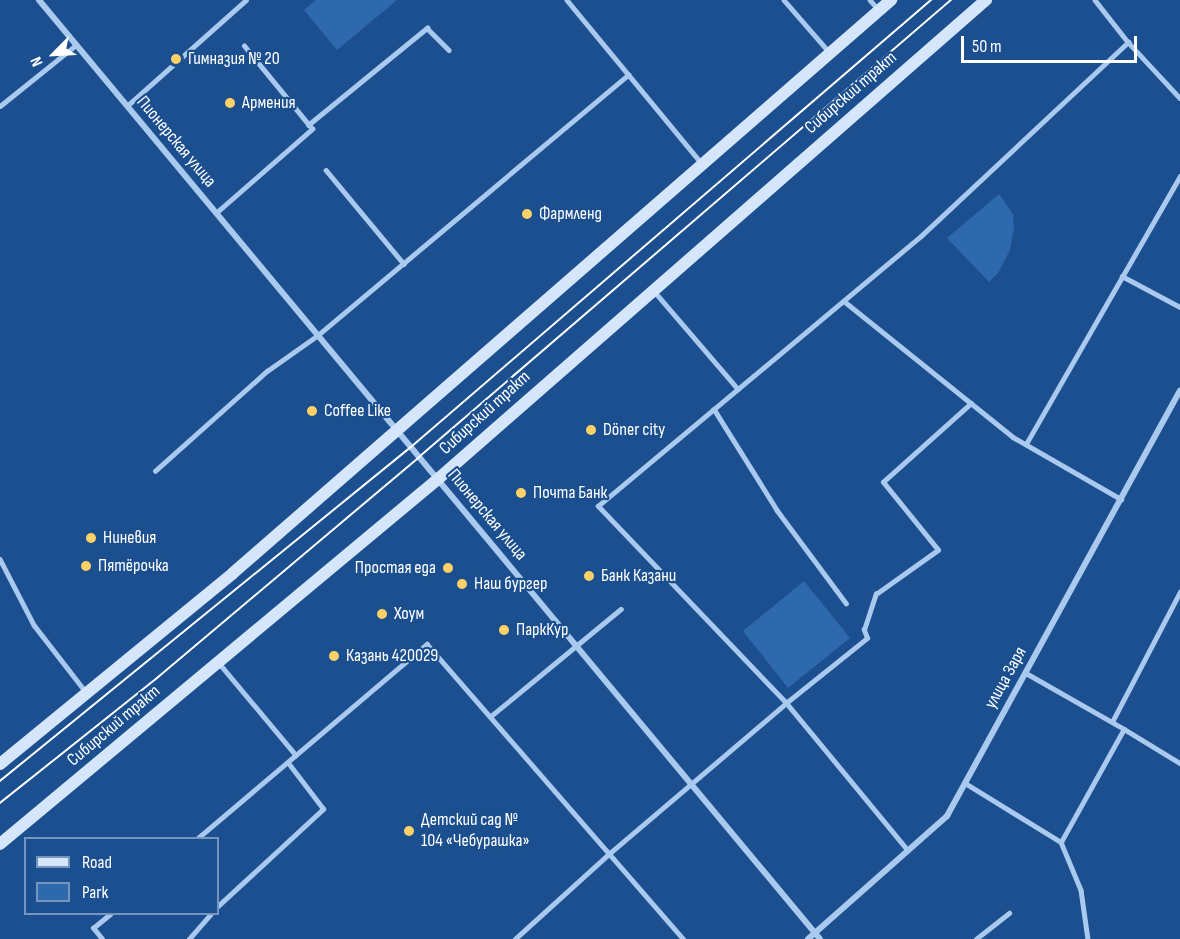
<!DOCTYPE html>
<html>
<head>
<meta charset="utf-8">
<style>
  body { margin:0 }
  #map { position:relative; width:1180px; height:939px; overflow:hidden; background:#1b4f8f; font-family:"Sofia Sans Condensed",sans-serif }
  div>[style] { position:absolute }
  .green>* { inset:0; background:#2e69ad }
  .lane>* { height:4.5px; margin:-2.25px; padding:0 2.25px; transform-origin:2.25px; border-radius:2.25px; background:#a9c9ee }
  .street>* { height:6px; margin:-3px; padding:0 3px; transform-origin:3px; border-radius:3px; background:#a9c9ee }
  .secondary>* { height:12px; margin:-6px; padding:0 6px; transform-origin:6px; border-radius:6px; background:#d6e6fa }
  .tram>* { height:1.5px; margin:-0.75px; padding:0 0.75px; transform-origin:0.75px; border-radius:0.75px; background:#fff }
  .dots>* { width:16px; height:16px; translate:-50% -50%; box-sizing:border-box; border:3px solid #1b4f8f; border-radius:50% }
  span { translate:-50% -50%; white-space:nowrap; text-align:center; line-height:1.15; -webkit-text-stroke:4.5px #1b4f8f; paint-order:stroke }
  .poi-label { font-size:18px; color:#fff }
  .left { translate:0 -50%; text-align:left }
  .right { translate:-100% -50%; text-align:right }
  .street-label { font-size:18px; color:#fff }
  .legend { position:absolute; left:24px; top:837px; width:195px; height:78px; box-sizing:border-box; background:#1b4f8f; border:2px solid #7695bc; margin:0; padding:8px 10px; list-style:none; font-size:18px; color:#fff }
  .legend li { display:flex; align-items:center; gap:12px; height:30px }
  .legend b { width:30px; border:2px solid #7695bc }
  .north { position:absolute; left:24px; top:24px; width:60px; height:60px; -webkit-text-stroke:4px #1b4f8f; paint-order:stroke; rotate:246deg; font-size:16px; font-weight:700; line-height:24px; text-align:center; color:#fff }
  .north::after { content:''; display:block; margin:auto; width:21px; height:27px; background:#fff; clip-path:polygon(50% 0,100% 100%,50% 72%,0 100%) }
  .scale { position:absolute; left:961px; top:36px; width:176px; height:27px; box-sizing:border-box; border:3px solid #fff; border-top:0; padding-left:8px; font-size:18px; line-height:21px; white-space:nowrap; color:#fff; -webkit-text-stroke:4px #1b4f8f; paint-order:stroke }
</style>
</head>
<body>
<div id="map">
  <div class="green">
    <div style="clip-path:polygon(316px 0,397px 0,337px 50px,304px 10px)"></div>
    <div style="clip-path:polygon(999px 194px,1015px 217px,1013px 216px,1014px 227px,1010px 250px,998px 273px,989px 282px,947px 238px)"></div>
    <div style="clip-path:polygon(804px 581px,850px 638px,788px 688px,743px 631px)"></div>
  </div>
  <div class="lane">
    <div style="left:567px;top:0;width:212px;rotate:50.5deg"></div>
    <div style="left:784px;top:0;width:70px;rotate:49deg"></div>
    <div style="left:870px;top:0;width:12px;rotate:48deg"></div>
    <div style="left:1095px;top:0;width:53px;rotate:51.8deg"></div>
    <div style="left:1128px;top:42px;width:76px;rotate:47.1deg"></div>
    <div style="left:0;top:106px;width:97px;rotate:-38.8deg"></div>
    <div style="left:127px;top:106px;width:159px;rotate:-41.7deg"></div>
    <div style="left:308px;top:125px;width:154px;rotate:-39.2deg"></div>
    <div style="left:427px;top:28px;width:31px;rotate:45deg"></div>
    <div style="left:326px;top:170px;width:122px;rotate:50.3deg"></div>
    <div style="left:216px;top:213px;width:128px;rotate:-41.2deg"></div>
    <div style="left:312px;top:129px;width:107px;rotate:-129.3deg"></div>
    <div style="left:1122px;top:276px;width:66px;rotate:28.1deg"></div>
    <div style="left:654px;top:291px;width:129px;rotate:49.4deg"></div>
    <div style="left:844px;top:301px;width:217px;rotate:38.8deg"></div>
    <div style="left:1013px;top:437px;width:125px;rotate:29.9deg"></div>
    <div style="left:714px;top:409px;width:119px;rotate:58deg"></div>
    <div style="left:777px;top:510px;width:116px;rotate:53.4deg"></div>
    <div style="left:1026px;top:444px;width:309px;rotate:-60.1deg"></div>
    <div style="left:155px;top:471px;width:150px;rotate:-41.8deg"></div>
    <div style="left:267px;top:371px;width:62px;rotate:-35.2deg"></div>
    <div style="left:318px;top:335px;width:405px;rotate:-40deg"></div>
    <div style="left:0;top:559px;width:74px;rotate:62.7deg"></div>
    <div style="left:34px;top:625px;width:85px;rotate:52.2deg"></div>
    <div style="left:219px;top:663px;width:120px;rotate:50.1deg"></div>
    <div style="left:1026px;top:673px;width:113px;rotate:29.7deg"></div>
    <div style="left:491px;top:716px;width:168px;rotate:-39.5deg"></div>
    <div style="left:1112px;top:722px;width:147px;rotate:-62.4deg"></div>
    <div style="left:965px;top:783px;width:113px;rotate:31.6deg"></div>
    <div style="left:1061px;top:842px;width:52px;rotate:67.4deg"></div>
    <div style="left:1081px;top:890px;width:49px;rotate:81.9deg"></div>
    <div style="left:198px;top:838px;width:300px;rotate:-40.3deg"></div>
    <div style="left:427px;top:644px;width:391px;rotate:49deg"></div>
    <div style="left:1061px;top:842px;width:129px;rotate:-60.9deg"></div>
    <div style="left:1124px;top:729px;width:66px;rotate:31.3deg"></div>
    <div style="left:908px;top:851px;width:192px;rotate:-129.5deg"></div>
    <div style="left:786px;top:703px;width:104px;rotate:-38.7deg"></div>
    <div style="left:867px;top:638px;width:9px;rotate:-111deg"></div>
    <div style="left:864px;top:630px;width:38px;rotate:-72deg"></div>
    <div style="left:876px;top:594px;width:76px;rotate:-35.4deg"></div>
    <div style="left:938px;top:550px;width:87px;rotate:-129deg"></div>
    <div style="left:883px;top:482px;width:118px;rotate:-41.9deg"></div>
    <div style="left:218px;top:906px;width:143px;rotate:-42.7deg"></div>
    <div style="left:323px;top:809px;width:58px;rotate:-127.3deg"></div>
    <div style="left:102px;top:939px;width:14px;rotate:-129deg"></div>
    <div style="left:93px;top:928px;width:22px;rotate:-39deg"></div>
    <div style="left:189px;top:939px;width:33px;rotate:-49deg"></div>
    <div style="left:515px;top:939px;width:128px;rotate:-42.2deg"></div>
    <div style="left:610px;top:853px;width:231px;rotate:-40.4deg"></div>
    <div style="left:786px;top:703px;width:272px;rotate:-133.7deg"></div>
    <div style="left:598px;top:506px;width:421px;rotate:-39.9deg"></div>
    <div style="left:921px;top:236px;width:284px;rotate:-43.1deg"></div>
    <div style="left:976px;top:939px;width:42px;rotate:-38.2deg"></div>
  </div>
  <div class="street">
    <div style="left:39px;top:0;width:1221px;rotate:50.25deg"></div>
    <div style="left:808px;top:939px;width:186px;rotate:-41.5deg"></div>
    <div style="left:947px;top:816px;width:485px;rotate:-61.3deg"></div>
  </div>
  <div class="secondary">
    <div style="left:0;top:764px;width:301px;rotate:-39.3deg"></div>
    <div style="left:233px;top:573px;width:873px;rotate:-41.05deg"></div>
    <div style="left:0;top:844px;width:570px;rotate:-39.81deg"></div>
    <div style="left:438px;top:479px;width:728px;rotate:-41.16deg"></div>
  </div>
  <div class="tram">
    <div style="left:0;top:781px;width:530px;rotate:-39.1deg"></div>
    <div style="left:411px;top:447px;width:686px;rotate:-40.68deg"></div>
    <div style="left:0;top:803px;width:201px;rotate:-38.5deg"></div>
    <div style="left:157px;top:678px;width:343px;rotate:-40.1deg"></div>
    <div style="left:419px;top:457px;width:701px;rotate:-40.66deg"></div>
  </div>
  <div class="dots">
    <div style="left:176px;top:59px;background:#ffd166"></div>
    <div style="left:230px;top:103px;background:#ffd166"></div>
    <div style="left:527px;top:214px;background:#ffd166"></div>
    <div style="left:312px;top:411px;background:#ffd166"></div>
    <div style="left:591px;top:430px;background:#ffd166"></div>
    <div style="left:521px;top:493px;background:#ffd166"></div>
    <div style="left:91px;top:538px;background:#ffd166"></div>
    <div style="left:86px;top:566px;background:#ffd166"></div>
    <div style="left:448px;top:568px;background:#ffd166"></div>
    <div style="left:589px;top:576px;background:#ffd166"></div>
    <div style="left:462px;top:584px;background:#ffd166"></div>
    <div style="left:382px;top:614px;background:#ffd166"></div>
    <div style="left:504px;top:630px;background:#ffd166"></div>
    <div style="left:334px;top:656px;background:#ffd166"></div>
    <div style="left:409px;top:831px;background:#ffd166"></div>
  </div>
  <div class="poi-label">
    <span class="left" style="left:188px;top:59px">Гимназия № 20</span>
    <span class="left" style="left:242px;top:103px">Армения</span>
    <span class="left" style="left:539px;top:214px">Фармленд</span>
    <span class="left" style="left:324px;top:411px">Coffee Like</span>
    <span class="left" style="left:603px;top:430px">Döner city</span>
    <span class="left" style="left:533px;top:493px">Почта Банк</span>
    <span class="left" style="left:103px;top:538px">Ниневия</span>
    <span class="left" style="left:98px;top:566px">Пятёрочка</span>
    <span class="right" style="left:436px;top:568px">Простая еда</span>
    <span class="left" style="left:601px;top:576px">Банк Казани</span>
    <span class="left" style="left:474px;top:584px">Наш бургер</span>
    <span class="left" style="left:394px;top:614px">Хоум</span>
    <span class="left" style="left:516px;top:630px">ПаркКур</span>
    <span class="left" style="left:346px;top:656px">Казань 420029</span>
    <span class="left" style="left:421px;top:831px">Детский сад №<br>104 «Чебурашка»</span>
  </div>
  <div class="street-label">
    <span style="left:851px;top:93px;rotate:-41deg">Сибирский тракт</span>
    <span style="left:176px;top:142px;rotate:50deg">Пионерская улица</span>
    <span style="left:485px;top:413px;rotate:-42deg">Сибирский тракт</span>
    <span style="left:487px;top:515px;rotate:50deg">Пионерская улица</span>
    <span style="left:1006px;top:678px;rotate:-61deg">улица Заря</span>
    <span style="left:114px;top:726px;rotate:-40deg">Сибирский тракт</span>
  </div>
  <ul class="legend">
  <li><b style="height:8px;background:#d6e6fa"></b>Road</li>
  <li><b style="height:16px;background:#2e69ad"></b>Park</li>
  </ul>
  <div class="north">N</div>
  <div class="scale">50 m</div>
</div>
</body>
</html>
